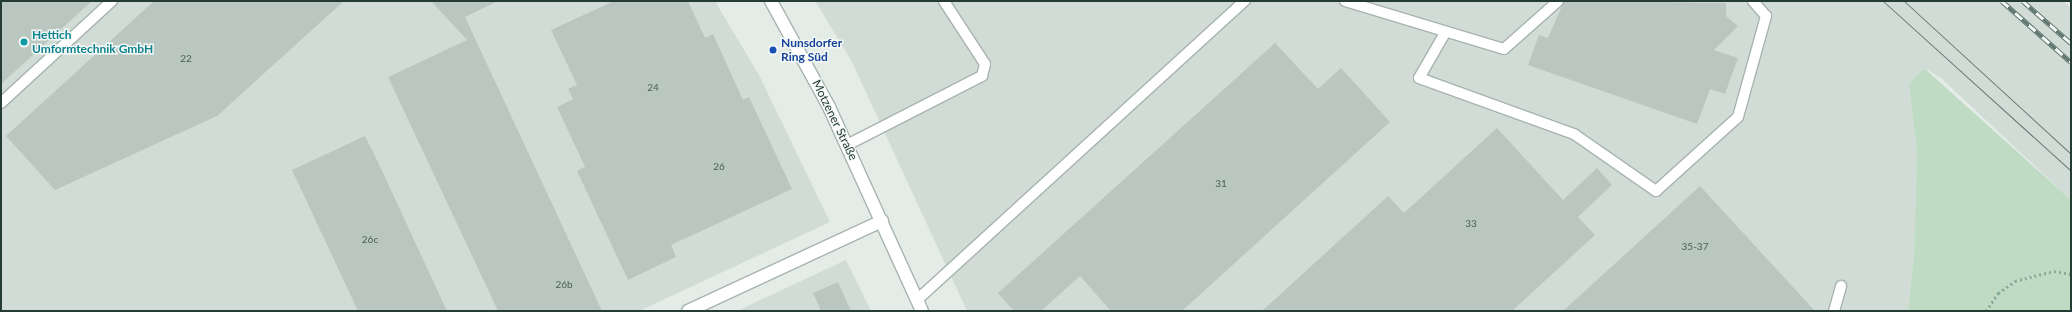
<!DOCTYPE html>
<html>
<head>
<meta charset="utf-8">
<style>
  body { margin:0 }
  #map { position:relative; width:2072px; height:312px; overflow:hidden; background:#e4ece8; font-family:Lato,sans-serif }
  div>[style] { position:absolute }
  .built>* { inset:0; background:#d2dcd7 }
  .green>* { inset:0; background:#bfdbc4 }
  .building>* { inset:0; background:#bac7c0 }
  .path>* { height:2.5px; margin-top:-1.25px; transform-origin:0; background:repeating-linear-gradient(90deg,#88ad9d 0 2px,transparent 0 5px) }
  .roads { filter:drop-shadow(1px 0 #a7b4ae) drop-shadow(-1px 0 #a7b4ae) drop-shadow(0 1px #a7b4ae) drop-shadow(0 -1px #a7b4ae) }
  .lane>* { height:10px; margin:-5px; padding:0 5px; transform-origin:5px; border-radius:5px; background:#fff }
  .street>* { height:12px; margin:-6px; padding:0 6px; transform-origin:6px; border-radius:6px; background:#fff }
  .secondary>* { height:12px; margin:-6px; padding:0 6px; transform-origin:6px; border-radius:6px; background:#fff }
  .tram>* { height:1px; margin:-0.5px; padding:0 0.5px; transform-origin:0.5px; border-radius:0.5px; background:#60786f }
  .rail>* { height:4.5px; margin-top:-2.25px; transform-origin:0; background:repeating-linear-gradient(90deg,#f4f9f6 0 9px,#60786f 0 18px); box-sizing:border-box; border-block:1px solid #60786f }
  .dots>* { width:11px; height:11px; translate:-50% -50%; box-sizing:border-box; border:2px solid #f4f9f6; border-radius:50% }
  span { translate:-50% -50%; white-space:nowrap; text-align:center; line-height:1.15; -webkit-text-stroke:3px #f4f9f6; paint-order:stroke }
  .number-label { font-size:10px; color:#4a5f57 }
  .number-label span { -webkit-text-stroke-width:0 }
  .culture-label { font-size:12px; color:#0d838f; font-weight:700 }
  .left { translate:0 -50%; text-align:left }
  .transit-label { font-size:12px; color:#164399; font-weight:700 }
  .street-label { font-size:12px; color:#253c34 }
  .frame { position:absolute; inset:0; border:2px solid #253c34; pointer-events:none }
</style>
</head>
<body>
<div id="map">
  <div class="built">
    <div style="clip-path:polygon(1px 1px,715px 1px,759px 75px,830px 222px,639px 311px,1px 311px)"></div>
    <div style="clip-path:polygon(815px 1px,2063px 1px,2071px 8px,2071px 200px,1941px 78px,1924px 68px,1909px 84px,1917px 153px,1914px 253px,1908px 311px,967px 311px,851px 60px)"></div>
    <div style="clip-path:polygon(846px 260px,871px 311px,737px 311px)"></div>
  </div>
  <div class="green">
    <div style="clip-path:polygon(1924px 68px,2071px 200px,2071px 311px,1908px 311px,1914px 253px,1917px 153px,1909px 84px)"></div>
  </div>
  <div class="building">
    <div style="clip-path:polygon(1px 1px,92px 1px,1px 84px)"></div>
    <div style="clip-path:polygon(154px 1px,344px 1px,217px 116px,55px 190px,6px 136px)"></div>
    <div style="clip-path:polygon(431px 1px,498px 1px,465px 17px,602px 311px,498px 311px,388px 77px,467px 40px)"></div>
    <div style="clip-path:polygon(614px 1px,688px 1px,705px 38px,713px 34px,743px 100px,749px 97px,792px 189px,671px 245px,676px 257px,628px 280px,577px 171px,585px 167px,557px 107px,573px 99px,568px 89px,577px 85px,551px 30px)"></div>
    <div style="clip-path:polygon(1564px 1px,1726px 3px,1726px 16px,1738px 26px,1714px 50px,1738px 58px,1725px 94px,1710px 89px,1697px 124px,1528px 65px,1539px 35px,1548px 38px)"></div>
    <div style="clip-path:polygon(1275px 43px,1318px 89px,1341px 68px,1390px 122px,1182px 311px,1111px 311px,1080px 276px,1041px 311px,1014px 311px,998px 293px)"></div>
    <div style="clip-path:polygon(1497px 128px,1563px 200px,1597px 168px,1612px 185px,1578px 217px,1595px 235px,1512px 311px,1262px 311px,1388px 196px,1404px 213px)"></div>
    <div style="clip-path:polygon(365px 136px,377px 160px,447px 311px,358px 311px,292px 170px)"></div>
    <div style="clip-path:polygon(1700px 186px,1815px 311px,1563px 311px)"></div>
    <div style="clip-path:polygon(838px 282px,851px 311px,821px 311px,813px 293px)"></div>
  </div>
  <div class="path">
    <div style="left:1986px;top:311px;width:22px;rotate:-56deg"></div>
    <div style="left:1998px;top:293px;width:21px;rotate:-35deg"></div>
    <div style="left:2015px;top:281px;width:40px;rotate:-14.4deg"></div>
    <div style="left:2054px;top:271px;width:17px;rotate:10deg"></div>
  </div>
  <div class="roads">
    <div class="lane">
      <div style="left:1345px;top:1px;width:166px;rotate:16.8deg"></div>
      <div style="left:1504px;top:49px;width:72px;rotate:-41.6deg"></div>
      <div style="left:1445px;top:33px;width:52px;rotate:120deg"></div>
      <div style="left:1419px;top:78px;width:165px;rotate:19.9deg"></div>
      <div style="left:1574px;top:134px;width:100px;rotate:34.8deg"></div>
      <div style="left:1656px;top:191px;width:110px;rotate:-42.1deg"></div>
      <div style="left:1738px;top:117px;width:105px;rotate:-74.5deg"></div>
      <div style="left:1766px;top:16px;width:20px;rotate:-131deg"></div>
      <div style="left:1px;top:103px;width:151px;rotate:-42.6deg"></div>
      <div style="left:847px;top:145px;width:152px;rotate:-27.1deg"></div>
      <div style="left:982px;top:76px;width:12px;rotate:-76deg"></div>
      <div style="left:985px;top:64px;width:75px;rotate:-123.1deg"></div>
      <div style="left:917px;top:300px;width:444px;rotate:-42.4deg"></div>
      <div style="left:1834px;top:311px;width:26px;rotate:-74deg"></div>
    </div>
    <div class="street">
      <div style="left:688px;top:311px;width:214px;rotate:-24.9deg"></div>
    </div>
    <div class="secondary">
      <div style="left:771px;top:1px;width:121px;rotate:61.3deg"></div>
      <div style="left:829px;top:107px;width:224px;rotate:65.5deg"></div>
    </div>
  </div>
  <div class="tram">
    <div style="left:1883px;top:1px;width:253px;rotate:42.1deg"></div>
    <div style="left:1904px;top:1px;width:226px;rotate:42.5deg"></div>
  </div>
  <div class="rail">
    <div style="left:2002px;top:1px;width:92px;rotate:41.5deg"></div>
    <div style="left:2023px;top:1px;width:64px;rotate:41.2deg"></div>
  </div>
  <div class="dots">
    <div style="left:24px;top:42px;background:#0f9aa8"></div>
    <div style="left:773px;top:50px;background:#1a4fb4"></div>
  </div>
  <div class="number-label">
    <span style="left:186px;top:59px">22</span>
    <span style="left:653px;top:88px">24</span>
    <span style="left:719px;top:167px">26</span>
    <span style="left:1221px;top:184px">31</span>
    <span style="left:1471px;top:224px">33</span>
    <span style="left:370px;top:240px">26c</span>
    <span style="left:1695px;top:247px">35-37</span>
    <span style="left:564px;top:285px">26b</span>
  </div>
  <div class="culture-label">
    <span class="left" style="left:32px;top:42px">Hettich<br>Umformtechnik GmbH</span>
  </div>
  <div class="transit-label">
    <span class="left" style="left:781px;top:50px">Nunsdorfer<br>Ring Süd</span>
  </div>
  <div class="street-label">
    <span style="left:835px;top:120px;rotate:64deg">Motzener Straße</span>
  </div>
  <div class="frame"></div>
</div>
</body>
</html>
